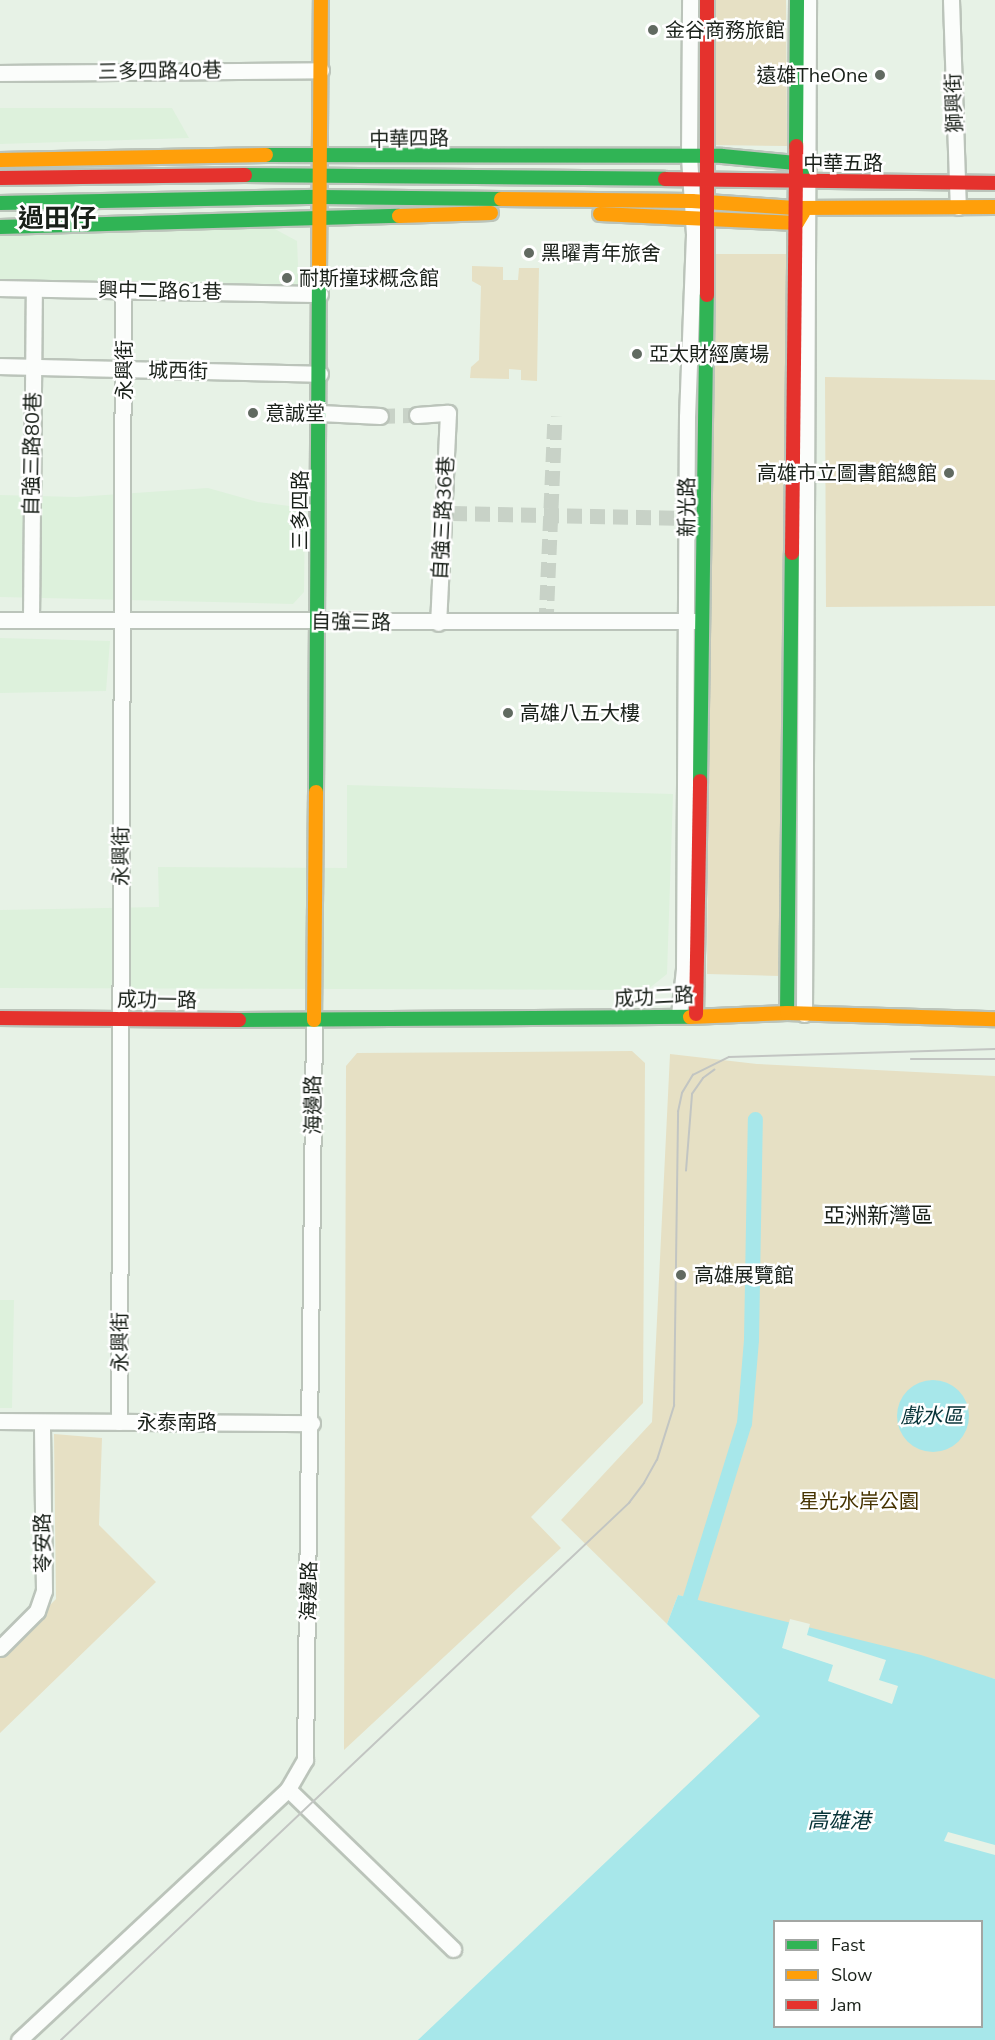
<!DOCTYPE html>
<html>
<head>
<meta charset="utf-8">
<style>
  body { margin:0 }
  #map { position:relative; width:995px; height:2040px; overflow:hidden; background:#e7f2e6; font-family:"Nunito Sans","Noto Sans TC",sans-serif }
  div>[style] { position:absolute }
  .built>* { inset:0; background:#ddf1dc }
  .green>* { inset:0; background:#e6e0c4 }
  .water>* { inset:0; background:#a7e7ea }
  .round { border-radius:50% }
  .pier>* { inset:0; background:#e7f2e6 }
  .canal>* { height:15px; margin:-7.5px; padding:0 7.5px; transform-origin:7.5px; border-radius:7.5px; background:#a7e7ea }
  .street-tunnel>* { height:15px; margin-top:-7.5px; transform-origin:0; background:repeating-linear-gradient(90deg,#c8d2c7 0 15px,transparent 0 23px) }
  .roads { filter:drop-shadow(2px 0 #bbc4ba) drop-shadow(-2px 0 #bbc4ba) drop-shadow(0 2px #bbc4ba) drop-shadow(0 -2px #bbc4ba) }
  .street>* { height:15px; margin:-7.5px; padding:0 7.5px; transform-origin:7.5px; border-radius:7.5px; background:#fbfdfb }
  .fast>* { height:14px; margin:-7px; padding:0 7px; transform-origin:7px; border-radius:7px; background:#30b455 }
  .slow>* { height:14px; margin:-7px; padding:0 7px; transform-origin:7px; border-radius:7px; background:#ff9f0a }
  .jam>* { height:14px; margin:-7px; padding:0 7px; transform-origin:7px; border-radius:7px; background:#e5322d }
  .tram>* { height:1.5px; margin:-0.75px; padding:0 0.75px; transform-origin:0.75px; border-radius:0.75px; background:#c2c5c2 }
  .dots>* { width:16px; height:16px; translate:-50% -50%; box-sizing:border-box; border:3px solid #fff; border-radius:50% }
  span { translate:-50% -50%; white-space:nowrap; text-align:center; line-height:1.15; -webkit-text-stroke:5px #fff; paint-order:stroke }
  .poi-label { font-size:20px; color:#192019 }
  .left { translate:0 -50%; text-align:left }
  .right { translate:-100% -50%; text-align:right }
  .street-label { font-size:20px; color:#192019 }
  .park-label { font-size:20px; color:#453200 }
  .water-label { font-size:21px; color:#063237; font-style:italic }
  .quarter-label { font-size:22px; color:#192019 }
  .district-label { font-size:26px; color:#192019; font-weight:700 }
  .legend { position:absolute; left:773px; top:1920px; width:210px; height:108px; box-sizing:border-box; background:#fff; border:2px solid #a3a6a3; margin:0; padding:8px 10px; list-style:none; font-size:18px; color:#192019 }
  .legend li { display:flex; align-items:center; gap:12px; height:30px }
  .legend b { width:30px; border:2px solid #a3a6a3 }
</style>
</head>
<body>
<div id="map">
  <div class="built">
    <div style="clip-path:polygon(0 108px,172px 108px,189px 138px,0 144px)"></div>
    <div style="clip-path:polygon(273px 228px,297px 241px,299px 289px,0 283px,0 236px)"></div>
    <div style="clip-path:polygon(208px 488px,258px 502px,305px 508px,304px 592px,293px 604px,0 597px,0 495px,76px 497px)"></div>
    <div style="clip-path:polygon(0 638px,110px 641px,106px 691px,0 693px)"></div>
    <div style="clip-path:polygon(347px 785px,673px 794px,667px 974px,647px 990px,0 988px,0 910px,159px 907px,158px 867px,347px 868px)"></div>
    <div style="clip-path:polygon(0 1300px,14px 1300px,12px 1408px,0 1408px)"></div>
  </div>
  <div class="green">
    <div style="clip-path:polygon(711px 0,786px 0,787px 146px,710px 145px)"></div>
    <div style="clip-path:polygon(713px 254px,789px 254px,779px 976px,707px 974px)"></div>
    <div style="clip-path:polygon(472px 266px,503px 267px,503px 280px,518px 280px,519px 268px,539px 268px,537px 381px,521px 380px,521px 370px,509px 369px,509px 379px,470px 378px,471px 367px,479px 360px,481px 286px,472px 281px)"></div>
    <div style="clip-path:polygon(825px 377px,995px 380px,995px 606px,826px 607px)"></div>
    <div style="clip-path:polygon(632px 1051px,645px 1063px,643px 1403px,531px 1517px,561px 1548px,344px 1750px,346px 1066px,357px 1053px)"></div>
    <div style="clip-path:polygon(670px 1054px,757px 1064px,995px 1076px,995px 1679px,678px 1595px,667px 1624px,561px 1520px,652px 1422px)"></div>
    <div style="clip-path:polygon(54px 1434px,102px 1438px,99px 1525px,156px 1582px,0 1733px,0 1655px,56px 1599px)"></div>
  </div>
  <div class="water">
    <div class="round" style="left:897px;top:1380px;width:72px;height:72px"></div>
    <div style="clip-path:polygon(evenodd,678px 1595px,921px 1655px,995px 1679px,995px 2040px,418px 2040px,760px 1716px,667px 1624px,678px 1595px,774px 1922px,982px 1922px,982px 2026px,774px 2026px,774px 1922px)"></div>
  </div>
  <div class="pier">
    <div style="clip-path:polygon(790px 1619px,810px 1624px,807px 1635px,886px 1660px,879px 1680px,898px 1686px,892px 1704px,828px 1681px,833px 1665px,782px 1648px)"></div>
    <div style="clip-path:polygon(948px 1832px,995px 1845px,995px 1855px,944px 1841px)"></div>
  </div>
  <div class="canal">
    <div style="left:690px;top:1597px;width:182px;rotate:-72.8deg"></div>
    <div style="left:744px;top:1423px;width:84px;rotate:-85.2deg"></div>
    <div style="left:751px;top:1339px;width:220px;rotate:-89deg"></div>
  </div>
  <div class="street-tunnel">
    <div style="left:380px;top:416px;width:37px;rotate:-2deg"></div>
    <div style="left:452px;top:513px;width:235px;rotate:1.2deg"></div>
    <div style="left:546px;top:623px;width:207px;rotate:-87.5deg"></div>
  </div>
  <div class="roads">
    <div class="street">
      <div style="left:951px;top:0;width:207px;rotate:88.1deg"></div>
      <div style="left:0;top:73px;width:321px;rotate:-0.5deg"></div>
      <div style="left:0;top:288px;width:320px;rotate:1.1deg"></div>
      <div style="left:0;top:366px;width:320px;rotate:1.4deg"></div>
      <div style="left:320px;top:413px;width:60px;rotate:2.9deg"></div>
      <div style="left:417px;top:415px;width:31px;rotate:-4deg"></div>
      <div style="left:448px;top:413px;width:210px;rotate:92.7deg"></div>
      <div style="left:0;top:620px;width:697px;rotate:0.08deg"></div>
      <div style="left:31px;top:620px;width:331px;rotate:-89.5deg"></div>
      <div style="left:804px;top:1014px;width:1014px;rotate:-89.77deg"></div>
      <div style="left:679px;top:1015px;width:46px;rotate:-83.8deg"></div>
      <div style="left:684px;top:969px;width:552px;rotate:-89.69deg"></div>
      <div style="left:687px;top:417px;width:183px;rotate:-87.8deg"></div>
      <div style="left:694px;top:234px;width:78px;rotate:-93.7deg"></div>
      <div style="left:689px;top:156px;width:156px;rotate:-89.6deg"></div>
      <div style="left:0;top:1421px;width:312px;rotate:0.4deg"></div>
      <div style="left:119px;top:1422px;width:1132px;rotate:-89.8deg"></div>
      <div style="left:0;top:1648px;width:52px;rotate:-45deg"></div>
      <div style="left:37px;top:1611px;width:21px;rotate:-71deg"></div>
      <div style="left:44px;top:1591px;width:169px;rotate:-90.7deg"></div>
      <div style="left:288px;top:1789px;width:230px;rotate:44.1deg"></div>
      <div style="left:19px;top:2040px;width:368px;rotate:-43deg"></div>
      <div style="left:288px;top:1789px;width:34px;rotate:-60deg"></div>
      <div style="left:305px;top:1760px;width:740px;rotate:-89.3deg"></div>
    </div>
    <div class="fast">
      <div style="left:796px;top:146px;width:146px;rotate:-89.6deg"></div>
      <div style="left:266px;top:155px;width:456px;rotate:0.1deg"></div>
      <div style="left:722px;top:156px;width:74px;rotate:5.4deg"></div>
      <div style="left:796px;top:163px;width:13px;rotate:61deg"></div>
      <div style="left:245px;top:175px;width:420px;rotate:0.5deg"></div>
      <div style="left:0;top:203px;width:320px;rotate:-1.1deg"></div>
      <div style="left:320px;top:197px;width:181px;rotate:0.6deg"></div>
      <div style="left:0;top:227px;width:399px;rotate:-1.6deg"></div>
      <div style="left:700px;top:781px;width:486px;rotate:-89.2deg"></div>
      <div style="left:316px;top:792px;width:518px;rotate:-89.67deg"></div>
      <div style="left:787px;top:1013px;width:460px;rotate:-89.4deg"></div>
      <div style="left:239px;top:1020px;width:451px;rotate:-0.4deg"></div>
    </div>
    <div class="slow">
      <div style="left:0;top:160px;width:266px;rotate:-1.1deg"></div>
      <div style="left:501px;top:199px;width:191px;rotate:0.6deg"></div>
      <div style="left:692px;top:201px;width:103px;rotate:3.9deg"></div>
      <div style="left:795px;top:208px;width:200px;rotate:-0.3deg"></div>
      <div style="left:600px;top:214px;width:197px;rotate:2.6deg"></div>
      <div style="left:797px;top:223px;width:12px;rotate:-59deg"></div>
      <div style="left:399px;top:216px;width:92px;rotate:-1.9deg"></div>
      <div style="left:319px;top:274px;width:274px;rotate:-89.6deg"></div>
      <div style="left:690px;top:1017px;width:97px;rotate:-2.4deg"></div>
      <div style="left:787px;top:1013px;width:208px;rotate:1.7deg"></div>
      <div style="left:314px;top:1020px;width:228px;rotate:-89.5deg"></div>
    </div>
    <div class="jam">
      <div style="left:707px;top:0;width:295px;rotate:90deg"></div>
      <div style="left:0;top:178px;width:245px;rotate:-0.7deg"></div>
      <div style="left:665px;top:179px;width:330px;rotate:0.7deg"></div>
      <div style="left:792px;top:553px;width:407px;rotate:-89.4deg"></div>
      <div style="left:696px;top:1014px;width:233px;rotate:-89deg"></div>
      <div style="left:0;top:1018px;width:239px;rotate:0.5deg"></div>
    </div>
  </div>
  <div class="tram">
    <div style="left:911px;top:1059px;width:84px"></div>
    <div style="left:686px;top:1171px;width:77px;rotate:-85.5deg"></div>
    <div style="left:692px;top:1094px;width:19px;rotate:-55deg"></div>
    <div style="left:703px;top:1078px;width:14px;rotate:-36deg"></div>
    <div style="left:61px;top:2040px;width:782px;rotate:-43.39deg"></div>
    <div style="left:629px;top:1503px;width:25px;rotate:-53deg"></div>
    <div style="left:644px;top:1483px;width:26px;rotate:-61deg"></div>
    <div style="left:657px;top:1460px;width:57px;rotate:-72.5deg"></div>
    <div style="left:674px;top:1406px;width:294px;rotate:-89.2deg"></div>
    <div style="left:678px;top:1112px;width:19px;rotate:-78deg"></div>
    <div style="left:682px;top:1093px;width:21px;rotate:-59deg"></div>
    <div style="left:693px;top:1075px;width:40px;rotate:-26.6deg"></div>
    <div style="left:729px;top:1057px;width:266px;rotate:-1.7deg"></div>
  </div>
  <div class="dots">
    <div style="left:653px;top:30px;background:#616a61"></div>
    <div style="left:880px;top:75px;background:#616a61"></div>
    <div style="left:529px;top:253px;background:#616a61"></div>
    <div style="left:287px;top:278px;background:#616a61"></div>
    <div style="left:637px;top:354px;background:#616a61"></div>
    <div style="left:253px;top:413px;background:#616a61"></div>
    <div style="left:949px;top:473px;background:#616a61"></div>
    <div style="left:508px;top:713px;background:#616a61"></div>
    <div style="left:681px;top:1275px;background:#616a61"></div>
  </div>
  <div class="poi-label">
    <span class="left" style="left:665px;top:30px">金谷商務旅館</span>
    <span class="right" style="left:868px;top:75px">遠雄TheOne</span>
    <span class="left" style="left:541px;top:253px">黑曜青年旅舍</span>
    <span class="left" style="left:299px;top:278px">耐斯撞球概念館</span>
    <span class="left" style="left:649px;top:354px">亞太財經廣場</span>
    <span class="left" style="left:265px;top:413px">意誠堂</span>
    <span class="right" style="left:937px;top:473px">高雄市立圖書館總館</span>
    <span class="left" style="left:520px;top:713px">高雄八五大樓</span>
    <span class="left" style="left:694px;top:1275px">高雄展覽館</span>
  </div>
  <div class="street-label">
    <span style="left:160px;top:71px;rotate:-1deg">三多四路40巷</span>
    <span style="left:954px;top:103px;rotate:-92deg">獅興街</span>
    <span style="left:409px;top:139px;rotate:-1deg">中華四路</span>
    <span style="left:843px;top:163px">中華五路</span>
    <span style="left:160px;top:291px;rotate:1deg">興中二路61巷</span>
    <span style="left:124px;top:370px;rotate:-90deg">永興街</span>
    <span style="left:178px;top:371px;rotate:1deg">城西街</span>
    <span style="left:32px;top:454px;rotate:-89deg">自強三路80巷</span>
    <span style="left:687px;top:507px;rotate:-90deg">新光路</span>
    <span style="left:300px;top:510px;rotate:-90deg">三多四路</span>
    <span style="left:443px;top:518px;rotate:-87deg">自強三路36巷</span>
    <span style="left:351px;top:622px;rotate:1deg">自強三路</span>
    <span style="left:121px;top:856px;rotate:-90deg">永興街</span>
    <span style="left:654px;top:997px;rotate:-3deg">成功二路</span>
    <span style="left:157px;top:1000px;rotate:1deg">成功一路</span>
    <span style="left:313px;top:1105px;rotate:-90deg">海邊路</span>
    <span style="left:120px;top:1342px;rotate:-90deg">永興街</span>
    <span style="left:177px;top:1422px">永泰南路</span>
    <span style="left:43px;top:1543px;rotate:-91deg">苓安路</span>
    <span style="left:309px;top:1591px;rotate:-89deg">海邊路</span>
  </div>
  <div class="park-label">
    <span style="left:859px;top:1501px">星光水岸公園</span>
  </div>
  <div class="water-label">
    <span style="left:932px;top:1416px">戲水區</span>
    <span style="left:839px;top:1821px">高雄港</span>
  </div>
  <div class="quarter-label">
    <span style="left:878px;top:1217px">亞洲新灣區</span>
  </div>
  <div class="district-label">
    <span style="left:57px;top:219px">過田仔</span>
  </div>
  <ul class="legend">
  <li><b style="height:8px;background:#30b455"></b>Fast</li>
  <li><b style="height:8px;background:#ff9f0a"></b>Slow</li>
  <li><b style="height:8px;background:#e5322d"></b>Jam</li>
  </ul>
</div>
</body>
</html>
